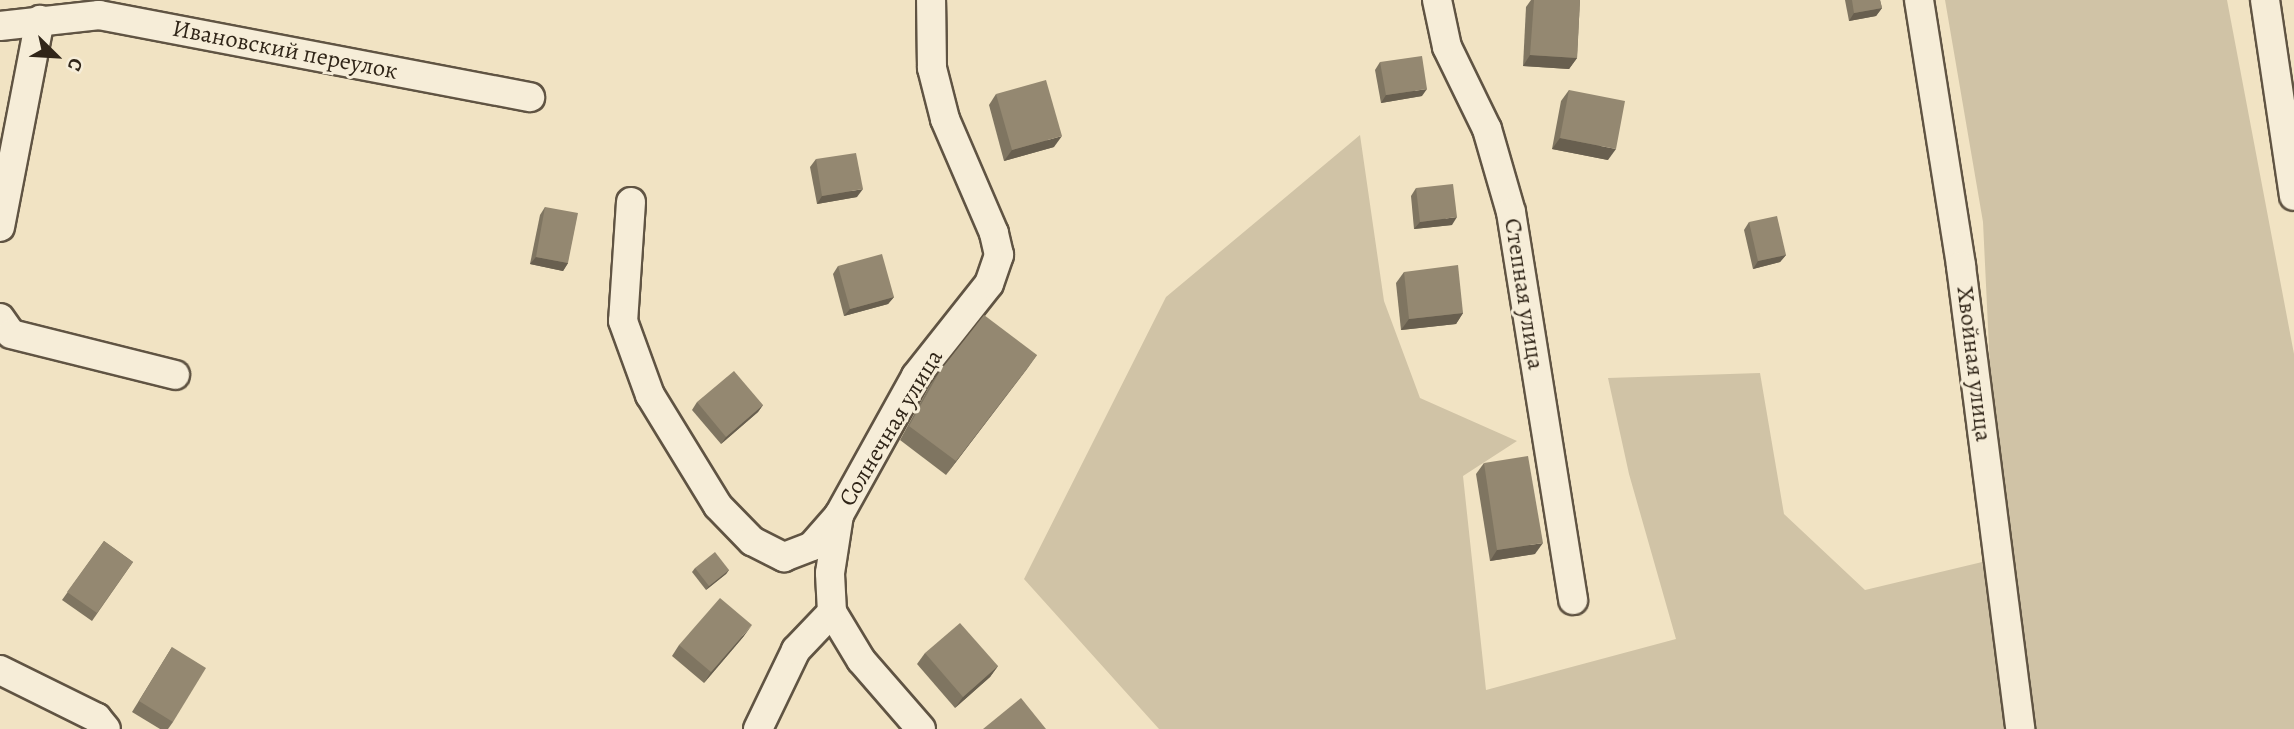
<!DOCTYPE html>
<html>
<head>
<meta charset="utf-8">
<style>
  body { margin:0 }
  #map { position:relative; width:2294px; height:729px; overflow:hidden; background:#f1e3c3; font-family:Alegreya,serif }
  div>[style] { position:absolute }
  .green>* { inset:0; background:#d0c3a6 }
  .roads { filter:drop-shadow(2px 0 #605443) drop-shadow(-2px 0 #605443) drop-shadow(0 2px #605443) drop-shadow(0 -2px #605443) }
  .minor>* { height:28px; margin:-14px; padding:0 14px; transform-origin:14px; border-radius:14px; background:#f6edd8 }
  .wall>* { inset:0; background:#7f7561 }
  .shaded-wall>* { inset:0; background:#685f4f }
  .building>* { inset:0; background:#948871 }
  span { translate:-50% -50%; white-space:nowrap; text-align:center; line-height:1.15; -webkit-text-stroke:6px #f6edd8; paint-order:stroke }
  .street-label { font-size:24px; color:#302518 }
  .north { position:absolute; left:21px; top:21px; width:70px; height:70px; -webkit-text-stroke:5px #f6edd8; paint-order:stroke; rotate:114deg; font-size:19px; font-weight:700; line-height:28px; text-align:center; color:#302518 }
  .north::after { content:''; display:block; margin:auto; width:24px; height:32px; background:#302518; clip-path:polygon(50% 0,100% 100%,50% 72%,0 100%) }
</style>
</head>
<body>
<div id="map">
  <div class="green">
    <div style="clip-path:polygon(1945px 0,2227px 0,2294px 354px,2294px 729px,1159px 729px,1024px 579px,1166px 297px,1360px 135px,1384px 301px,1420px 398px,1517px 441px,1463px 476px,1486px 690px,1676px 639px,1629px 474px,1608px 378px,1760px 373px,1784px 514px,1865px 590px,1999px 558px,1983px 222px)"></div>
  </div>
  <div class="roads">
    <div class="minor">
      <div style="left:1437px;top:0;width:48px;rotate:78deg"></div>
      <div style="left:1447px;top:47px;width:91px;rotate:64deg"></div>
      <div style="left:1487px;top:129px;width:86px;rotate:73.9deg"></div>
      <div style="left:1511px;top:212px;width:393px;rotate:80.9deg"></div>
      <div style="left:1919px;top:0;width:269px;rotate:81deg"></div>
      <div style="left:1961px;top:266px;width:467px;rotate:82.7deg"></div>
      <div style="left:2265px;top:0;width:198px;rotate:81.6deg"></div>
      <div style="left:0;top:26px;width:100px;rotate:-6.3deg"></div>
      <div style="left:99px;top:15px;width:439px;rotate:10.8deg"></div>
      <div style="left:631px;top:202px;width:119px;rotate:93.8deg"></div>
      <div style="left:623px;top:321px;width:79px;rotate:70deg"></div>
      <div style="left:650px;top:395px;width:130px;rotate:58.5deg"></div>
      <div style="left:718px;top:506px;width:49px;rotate:45.8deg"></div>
      <div style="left:752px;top:541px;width:36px;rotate:27deg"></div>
      <div style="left:784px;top:557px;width:30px;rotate:-21deg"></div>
      <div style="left:812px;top:546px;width:41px;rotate:-48.9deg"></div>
      <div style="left:0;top:227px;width:211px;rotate:-79.1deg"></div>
      <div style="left:0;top:318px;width:19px;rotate:55deg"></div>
      <div style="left:11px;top:334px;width:169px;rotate:14deg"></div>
      <div style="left:0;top:670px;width:108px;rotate:26.3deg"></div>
      <div style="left:97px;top:718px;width:14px;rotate:51deg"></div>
      <div style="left:758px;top:729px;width:88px;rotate:-64.3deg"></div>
      <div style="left:796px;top:650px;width:52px;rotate:-46.5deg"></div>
      <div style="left:921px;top:729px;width:91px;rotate:-131deg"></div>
      <div style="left:861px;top:660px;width:56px;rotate:-121.1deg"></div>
      <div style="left:832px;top:612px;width:39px;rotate:-93deg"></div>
      <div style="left:830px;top:573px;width:59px;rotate:-81.2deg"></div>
      <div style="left:839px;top:515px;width:159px;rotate:-61deg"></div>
      <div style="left:916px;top:376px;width:117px;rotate:-51.6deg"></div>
      <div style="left:989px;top:284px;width:31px;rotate:-71deg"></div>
      <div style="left:999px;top:255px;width:23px;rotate:-103deg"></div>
      <div style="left:994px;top:233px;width:124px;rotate:-113.3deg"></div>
      <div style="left:945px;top:119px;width:53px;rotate:-104.3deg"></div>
      <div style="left:932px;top:68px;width:68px;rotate:-90.8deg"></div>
    </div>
  </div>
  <div class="wall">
    <div style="clip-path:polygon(1531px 0,1580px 0,1577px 58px,1569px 69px,1523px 66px,1526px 7px)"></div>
    <div style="clip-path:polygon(1845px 0,1880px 0,1882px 8px,1876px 16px,1849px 21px)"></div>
    <div style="clip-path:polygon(1380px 62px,1422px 96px,1381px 103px,1375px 70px)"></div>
    <div style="clip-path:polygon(1569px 90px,1608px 160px,1552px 149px,1561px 101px)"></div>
    <div style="clip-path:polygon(996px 94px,1054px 147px,1004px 161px,989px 105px)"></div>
    <div style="clip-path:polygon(816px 159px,857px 197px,817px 204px,810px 167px)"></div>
    <div style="clip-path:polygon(1416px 188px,1452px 225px,1414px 229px,1411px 196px)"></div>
    <div style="clip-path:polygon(545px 207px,568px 263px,563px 271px,530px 264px,540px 215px)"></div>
    <div style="clip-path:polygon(1749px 222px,1786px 255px,1780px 262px,1753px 269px,1744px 230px)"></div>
    <div style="clip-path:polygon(838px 266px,894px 297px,888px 304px,844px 316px,833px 274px)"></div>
    <div style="clip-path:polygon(1404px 272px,1463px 313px,1456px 324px,1401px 330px,1396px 283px)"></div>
    <div style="clip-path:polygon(1037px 355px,946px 475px,900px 440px,930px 385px,940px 371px)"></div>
    <div style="clip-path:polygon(697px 402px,763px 405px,758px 412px,721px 444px,692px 410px)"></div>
    <div style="clip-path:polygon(1484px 463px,1535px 554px,1490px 561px,1476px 474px)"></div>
    <div style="clip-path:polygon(104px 541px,133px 562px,92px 621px,62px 600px)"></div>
    <div style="clip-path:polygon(695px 568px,729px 570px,726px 574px,706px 590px,692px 572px)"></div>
    <div style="clip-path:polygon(744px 636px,704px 683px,672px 656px,679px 645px)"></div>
    <div style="clip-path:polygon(172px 647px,173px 722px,168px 729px,160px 729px,132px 712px)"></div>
    <div style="clip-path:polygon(925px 653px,998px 666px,990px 677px,955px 708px,917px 664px)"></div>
  </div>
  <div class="shaded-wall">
    <div style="clip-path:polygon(1882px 8px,1876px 16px,1849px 21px,1854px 13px)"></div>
    <div style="clip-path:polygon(1530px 55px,1577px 58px,1569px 69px,1523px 66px)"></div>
    <div style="clip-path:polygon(1427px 89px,1422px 96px,1381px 103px,1386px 95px)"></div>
    <div style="clip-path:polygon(1062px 136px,1054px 147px,1004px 161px,1012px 150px)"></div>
    <div style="clip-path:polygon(1560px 138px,1616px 149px,1608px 160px,1552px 149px)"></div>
    <div style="clip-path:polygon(863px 189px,857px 197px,817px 204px,822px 196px)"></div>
    <div style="clip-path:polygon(1457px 217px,1452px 225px,1414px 229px,1420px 222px)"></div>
    <div style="clip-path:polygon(1786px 255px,1780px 262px,1753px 269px,1758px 261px)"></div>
    <div style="clip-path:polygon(536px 257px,568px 263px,563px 271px,530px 264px)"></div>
    <div style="clip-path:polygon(894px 297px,888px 304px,844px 316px,850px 309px)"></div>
    <div style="clip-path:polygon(1463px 313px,1456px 324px,1401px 330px,1409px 319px)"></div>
    <div style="clip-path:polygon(1037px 355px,1027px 369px,946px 475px,956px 461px)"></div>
    <div style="clip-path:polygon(763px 405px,758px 412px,721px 444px,726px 437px)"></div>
    <div style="clip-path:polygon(1543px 543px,1535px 554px,1490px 561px,1497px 550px)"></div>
    <div style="clip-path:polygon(729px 570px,726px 574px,706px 590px,709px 586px)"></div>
    <div style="clip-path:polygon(752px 625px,744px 636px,704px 683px,711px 672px)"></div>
    <div style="clip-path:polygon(998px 666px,990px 677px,955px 708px,963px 697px)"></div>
  </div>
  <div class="building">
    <div style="clip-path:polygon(1534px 0,1580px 0,1577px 58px,1530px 55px)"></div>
    <div style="clip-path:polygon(1852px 0,1880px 0,1882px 8px,1854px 13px)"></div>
    <div style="clip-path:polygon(1422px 56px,1427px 89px,1386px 95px,1380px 62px)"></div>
    <div style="clip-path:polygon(1046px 80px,1062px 136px,1012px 150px,996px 94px)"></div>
    <div style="clip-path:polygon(1569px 90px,1625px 101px,1616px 149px,1560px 138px)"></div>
    <div style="clip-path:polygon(856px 153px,863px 189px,822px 196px,816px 159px)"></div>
    <div style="clip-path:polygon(1453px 184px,1457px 217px,1420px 222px,1416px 188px)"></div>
    <div style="clip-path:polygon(545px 207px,578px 213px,568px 263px,536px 257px)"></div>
    <div style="clip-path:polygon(1777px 216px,1786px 255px,1758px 261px,1749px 222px)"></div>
    <div style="clip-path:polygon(882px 254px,894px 297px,850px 309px,838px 266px)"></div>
    <div style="clip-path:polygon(1458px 265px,1463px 313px,1409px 319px,1404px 272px)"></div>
    <div style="clip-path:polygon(984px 315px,1037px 355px,956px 461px,909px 426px,940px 371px)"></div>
    <div style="clip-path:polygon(734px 371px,763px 405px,726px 437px,697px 402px)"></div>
    <div style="clip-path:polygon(1528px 456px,1543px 543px,1497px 550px,1484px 463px)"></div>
    <div style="clip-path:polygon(104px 541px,133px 562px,97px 613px,67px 592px)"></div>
    <div style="clip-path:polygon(715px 552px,729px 570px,709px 586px,695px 568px)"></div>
    <div style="clip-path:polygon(720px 598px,752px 625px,711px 672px,679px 645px)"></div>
    <div style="clip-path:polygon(960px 623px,998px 666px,963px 697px,925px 653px)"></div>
    <div style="clip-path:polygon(172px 647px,206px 668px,173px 722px,139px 701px)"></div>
    <div style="clip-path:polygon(1021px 698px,1046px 729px,983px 729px)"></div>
  </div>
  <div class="street-label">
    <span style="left:285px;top:50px;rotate:11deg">Ивановский переулок</span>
    <span style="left:1524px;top:294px;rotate:81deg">Степная улица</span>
    <span style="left:1974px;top:364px;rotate:83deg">Хвойная улица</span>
    <span style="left:891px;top:428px;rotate:-59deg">Солнечная улица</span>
  </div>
  <div class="north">С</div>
</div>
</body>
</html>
